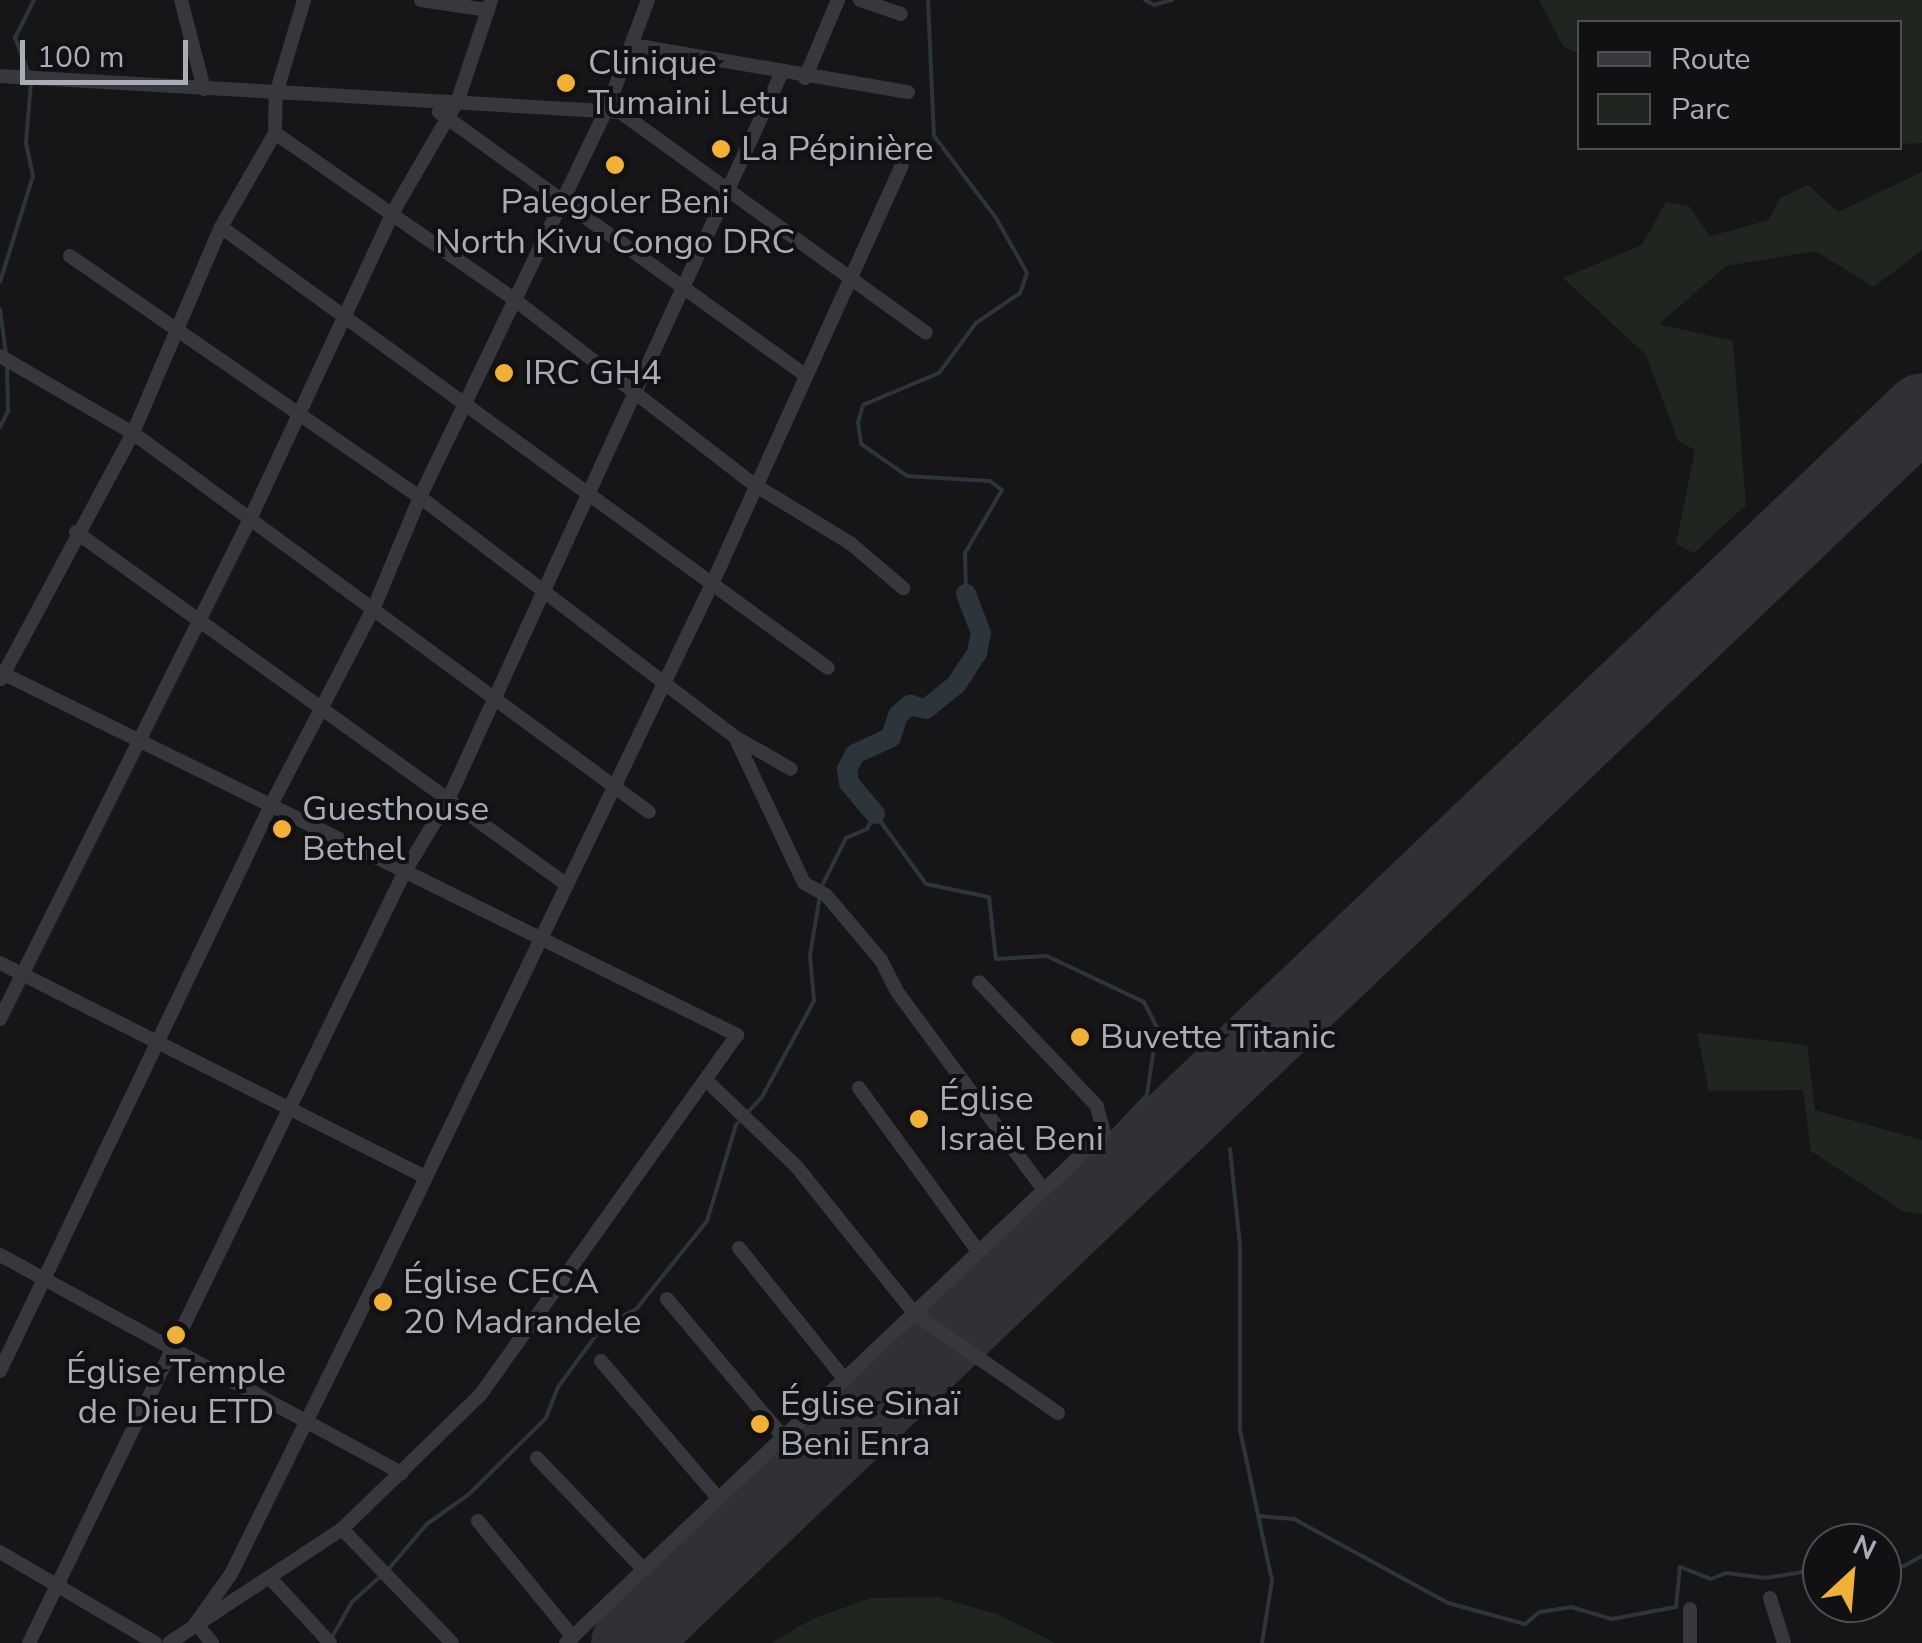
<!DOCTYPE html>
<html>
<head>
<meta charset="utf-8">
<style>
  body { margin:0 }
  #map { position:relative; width:1922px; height:1643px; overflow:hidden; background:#161618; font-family:"Nunito Sans",sans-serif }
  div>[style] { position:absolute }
  .built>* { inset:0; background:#222225 }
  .green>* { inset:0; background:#1e261f }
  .stream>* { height:4px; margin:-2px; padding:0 2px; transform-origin:2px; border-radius:2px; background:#2c353c }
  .river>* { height:20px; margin:-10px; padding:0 10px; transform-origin:10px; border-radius:10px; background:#2c353c }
  .runway>* { height:75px; margin:-37.5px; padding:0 37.5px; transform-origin:37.5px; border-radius:37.5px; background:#303135 }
  .street>* { height:14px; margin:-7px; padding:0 7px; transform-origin:7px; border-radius:7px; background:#37383d }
  .dots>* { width:28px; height:28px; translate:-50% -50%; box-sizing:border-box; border:5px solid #111113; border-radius:50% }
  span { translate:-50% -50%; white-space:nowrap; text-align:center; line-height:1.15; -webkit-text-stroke:8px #111113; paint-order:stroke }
  .poi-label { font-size:35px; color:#a8adb8 }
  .left { translate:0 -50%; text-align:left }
  .legend { position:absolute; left:1577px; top:20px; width:325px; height:130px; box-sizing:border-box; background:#111113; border:2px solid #4d4f55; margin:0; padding:12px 18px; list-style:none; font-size:30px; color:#a8adb8 }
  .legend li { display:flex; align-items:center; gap:20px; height:50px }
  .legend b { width:50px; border:2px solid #4d4f55 }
  .north { position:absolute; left:1802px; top:1523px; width:100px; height:100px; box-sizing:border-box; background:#111113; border:2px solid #4d4f55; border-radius:50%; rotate:26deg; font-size:28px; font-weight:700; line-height:40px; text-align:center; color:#a8adb8 }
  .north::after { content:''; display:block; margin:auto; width:35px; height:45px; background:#f2b134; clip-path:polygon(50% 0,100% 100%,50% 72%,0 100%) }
  .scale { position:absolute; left:20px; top:40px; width:168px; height:45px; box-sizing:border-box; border:5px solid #a8adb8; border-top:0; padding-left:12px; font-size:30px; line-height:35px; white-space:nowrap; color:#a8adb8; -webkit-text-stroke:8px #111113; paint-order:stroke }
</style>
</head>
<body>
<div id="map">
  <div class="built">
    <div style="clip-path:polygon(1922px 381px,1922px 441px,679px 1643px,590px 1643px)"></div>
  </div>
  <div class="green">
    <div style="clip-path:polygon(1539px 0,1922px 0,1922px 143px,1900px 144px,1900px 22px,1580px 22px,1579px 54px,1563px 46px)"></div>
    <div style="clip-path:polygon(1922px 172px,1922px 250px,1874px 287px,1815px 251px,1726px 266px,1659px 324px,1733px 341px,1746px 505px,1694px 553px,1676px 544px,1695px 450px,1678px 441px,1646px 355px,1563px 278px,1642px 245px,1666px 202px,1689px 206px,1710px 236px,1769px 220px,1780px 198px,1808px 185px,1838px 212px)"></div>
    <div style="clip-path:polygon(1697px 1033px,1807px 1045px,1815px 1110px,1922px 1140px,1922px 1214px,1904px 1212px,1811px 1151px,1803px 1090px,1709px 1091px)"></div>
    <div style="clip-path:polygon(937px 1597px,997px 1614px,1056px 1643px,771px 1643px,812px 1619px,871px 1598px)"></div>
  </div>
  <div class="stream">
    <div style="left:928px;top:0;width:136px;rotate:87.5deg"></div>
    <div style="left:934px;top:136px;width:103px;rotate:52.9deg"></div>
    <div style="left:996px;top:218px;width:63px;rotate:60.6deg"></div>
    <div style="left:1027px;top:273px;width:21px;rotate:109deg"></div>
    <div style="left:1020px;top:293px;width:53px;rotate:145.7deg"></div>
    <div style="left:976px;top:323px;width:62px;rotate:126.5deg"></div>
    <div style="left:939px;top:373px;width:82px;rotate:157.2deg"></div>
    <div style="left:863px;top:405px;width:18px;rotate:106deg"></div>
    <div style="left:858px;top:422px;width:22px;rotate:82deg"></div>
    <div style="left:861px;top:444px;width:56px;rotate:34.8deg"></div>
    <div style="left:907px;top:476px;width:83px;rotate:3.4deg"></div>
    <div style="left:990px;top:481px;width:15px;rotate:37deg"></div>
    <div style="left:1002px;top:490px;width:73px;rotate:120.4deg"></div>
    <div style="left:965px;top:553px;width:41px;rotate:88.6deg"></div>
    <div style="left:1145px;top:0;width:10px;rotate:29deg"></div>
    <div style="left:1154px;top:5px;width:19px;rotate:-16deg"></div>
    <div style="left:29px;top:74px;width:39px;rotate:-111deg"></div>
    <div style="left:15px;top:38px;width:42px;rotate:-63.4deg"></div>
    <div style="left:0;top:282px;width:111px;rotate:-72.7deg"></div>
    <div style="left:33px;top:176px;width:35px;rotate:-102deg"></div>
    <div style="left:26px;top:142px;width:59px;rotate:-85.2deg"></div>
    <div style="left:0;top:309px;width:45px;rotate:82.4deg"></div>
    <div style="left:0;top:427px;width:18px;rotate:-63deg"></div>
    <div style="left:8px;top:411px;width:47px;rotate:-91.2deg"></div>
    <div style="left:822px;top:886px;width:54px;rotate:-63.4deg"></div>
    <div style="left:846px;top:838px;width:23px;rotate:-23deg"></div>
    <div style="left:867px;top:829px;width:17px;rotate:-62deg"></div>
    <div style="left:875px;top:814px;width:87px;rotate:53.9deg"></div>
    <div style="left:926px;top:884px;width:64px;rotate:11.7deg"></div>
    <div style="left:989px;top:897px;width:62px;rotate:83.6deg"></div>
    <div style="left:996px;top:959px;width:51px;rotate:-3.4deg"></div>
    <div style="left:1047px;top:956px;width:107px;rotate:25.4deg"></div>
    <div style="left:1144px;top:1002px;width:28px;rotate:63deg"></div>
    <div style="left:1157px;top:1027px;width:69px;rotate:98.4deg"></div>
    <div style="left:1147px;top:1095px;width:95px;rotate:133.3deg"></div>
    <div style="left:1230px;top:1149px;width:97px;rotate:84.1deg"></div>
    <div style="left:1240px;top:1245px;width:185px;rotate:90deg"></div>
    <div style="left:1240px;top:1430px;width:154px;rotate:78deg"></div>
    <div style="left:1272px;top:1581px;width:63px;rotate:99.2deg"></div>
    <div style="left:1259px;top:1516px;width:35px;rotate:5deg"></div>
    <div style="left:1294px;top:1519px;width:175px;rotate:28.6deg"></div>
    <div style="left:1448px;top:1603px;width:80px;rotate:15.3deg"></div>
    <div style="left:1525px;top:1624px;width:19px;rotate:-39deg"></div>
    <div style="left:1540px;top:1612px;width:31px;rotate:-9deg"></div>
    <div style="left:1571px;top:1607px;width:43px;rotate:16.3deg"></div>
    <div style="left:1612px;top:1619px;width:65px;rotate:-10.6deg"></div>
    <div style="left:1676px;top:1607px;width:40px;rotate:-84.3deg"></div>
    <div style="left:1680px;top:1567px;width:33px;rotate:21deg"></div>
    <div style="left:1711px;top:1579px;width:16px;rotate:-22deg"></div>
    <div style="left:1726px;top:1573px;width:39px;rotate:7deg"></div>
    <div style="left:1765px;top:1578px;width:58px;rotate:-9deg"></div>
    <div style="left:1882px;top:1565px;width:22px;rotate:3deg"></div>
    <div style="left:1904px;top:1566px;width:21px;rotate:-29deg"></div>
    <div style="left:387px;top:1571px;width:62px;rotate:-49.6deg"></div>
    <div style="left:427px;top:1524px;width:52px;rotate:-35.5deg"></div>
    <div style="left:469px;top:1494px;width:108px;rotate:-44.6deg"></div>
    <div style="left:546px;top:1418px;width:33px;rotate:-69deg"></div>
    <div style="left:558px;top:1387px;width:74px;rotate:-53.7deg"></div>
    <div style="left:602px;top:1327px;width:40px;rotate:-28deg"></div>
    <div style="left:637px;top:1308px;width:112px;rotate:-51.2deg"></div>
    <div style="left:707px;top:1221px;width:100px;rotate:-73.2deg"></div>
    <div style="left:736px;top:1125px;width:38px;rotate:-47deg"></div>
    <div style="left:762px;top:1097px;width:109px;rotate:-61.6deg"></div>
    <div style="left:814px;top:1001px;width:46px;rotate:-95deg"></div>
    <div style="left:810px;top:955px;width:61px;rotate:-80.5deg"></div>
    <div style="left:331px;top:1639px;width:43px;rotate:-60.4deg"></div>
    <div style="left:352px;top:1602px;width:38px;rotate:-42deg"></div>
  </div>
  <div class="river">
    <div style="left:875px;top:814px;width:40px;rotate:-130deg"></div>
    <div style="left:849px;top:783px;width:14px;rotate:-98deg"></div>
    <div style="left:847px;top:769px;width:17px;rotate:-62deg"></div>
    <div style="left:855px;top:754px;width:40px;rotate:-25deg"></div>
    <div style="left:891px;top:737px;width:23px;rotate:-72deg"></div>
    <div style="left:898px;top:715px;width:16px;rotate:-40deg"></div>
    <div style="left:910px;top:705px;width:16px;rotate:14deg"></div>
    <div style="left:926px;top:709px;width:38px;rotate:-39deg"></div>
    <div style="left:956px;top:685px;width:38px;rotate:-57deg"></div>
    <div style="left:977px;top:653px;width:20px;rotate:-79deg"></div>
    <div style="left:981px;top:633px;width:42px;rotate:-111deg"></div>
  </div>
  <div class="runway">
    <div style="left:628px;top:1643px;width:1787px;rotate:-43.62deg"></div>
  </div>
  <div class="street">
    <div style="left:181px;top:0;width:92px;rotate:75.5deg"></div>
    <div style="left:421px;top:0;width:68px;rotate:8.5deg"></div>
    <div style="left:860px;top:0;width:43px;rotate:18.9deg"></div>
    <div style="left:632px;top:45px;width:280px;rotate:9.7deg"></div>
    <div style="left:0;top:76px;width:621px;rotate:3.32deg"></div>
    <div style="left:620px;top:112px;width:377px;rotate:35.8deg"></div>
    <div style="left:805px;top:78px;width:85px;rotate:-67.1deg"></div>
    <div style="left:439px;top:112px;width:451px;rotate:35.7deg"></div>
    <div style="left:275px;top:133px;width:292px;rotate:34.8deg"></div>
    <div style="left:515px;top:300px;width:301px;rotate:37.7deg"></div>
    <div style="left:753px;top:484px;width:114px;rotate:31.3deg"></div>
    <div style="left:850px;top:543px;width:70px;rotate:40.3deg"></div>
    <div style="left:221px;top:227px;width:750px;rotate:36deg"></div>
    <div style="left:70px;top:256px;width:425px;rotate:34.6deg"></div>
    <div style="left:420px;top:497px;width:396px;rotate:37.3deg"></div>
    <div style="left:735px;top:737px;width:161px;rotate:64.7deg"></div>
    <div style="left:804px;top:883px;width:25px;rotate:29deg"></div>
    <div style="left:826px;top:895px;width:85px;rotate:49.8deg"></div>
    <div style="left:881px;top:960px;width:37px;rotate:63deg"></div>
    <div style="left:898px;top:993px;width:245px;rotate:53.5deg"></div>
    <div style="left:0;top:356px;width:154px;rotate:30.1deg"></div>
    <div style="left:133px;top:433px;width:640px;rotate:36.3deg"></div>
    <div style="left:76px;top:532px;width:605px;rotate:35.71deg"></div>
    <div style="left:0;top:672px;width:822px;rotate:26.22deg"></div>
    <div style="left:737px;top:1035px;width:442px;rotate:125.5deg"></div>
    <div style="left:480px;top:1395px;width:192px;rotate:135.8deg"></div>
    <div style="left:342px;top:1529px;width:207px;rotate:146.6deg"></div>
    <div style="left:1px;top:679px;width:279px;rotate:-61.8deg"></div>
    <div style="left:133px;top:433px;width:224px;rotate:-66.9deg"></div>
    <div style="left:221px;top:227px;width:108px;rotate:-60.1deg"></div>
    <div style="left:275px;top:133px;width:39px;rotate:-89deg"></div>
    <div style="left:276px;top:94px;width:98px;rotate:-73.4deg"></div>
    <div style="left:735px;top:737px;width:64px;rotate:29.7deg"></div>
    <div style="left:0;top:963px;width:474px;rotate:26.7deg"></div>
    <div style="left:0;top:1019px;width:561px;rotate:-63.43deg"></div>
    <div style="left:251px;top:517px;width:336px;rotate:-65deg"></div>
    <div style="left:393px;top:212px;width:129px;rotate:-59.9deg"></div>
    <div style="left:458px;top:100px;width:105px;rotate:-71.7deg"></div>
    <div style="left:708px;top:1082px;width:122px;rotate:43.7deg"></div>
    <div style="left:796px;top:1166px;width:190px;rotate:51.2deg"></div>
    <div style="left:915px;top:1314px;width:174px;rotate:34.7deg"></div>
    <div style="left:859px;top:1088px;width:202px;rotate:53.9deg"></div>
    <div style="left:739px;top:1248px;width:169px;rotate:51.2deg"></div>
    <div style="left:0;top:1255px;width:457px;rotate:28.5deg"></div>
    <div style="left:667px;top:1299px;width:182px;rotate:49.9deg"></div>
    <div style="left:601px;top:1361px;width:180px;rotate:49.5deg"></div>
    <div style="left:0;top:1371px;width:628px;rotate:-64.41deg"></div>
    <div style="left:271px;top:805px;width:225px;rotate:-62.5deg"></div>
    <div style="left:375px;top:605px;width:117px;rotate:-67.4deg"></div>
    <div style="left:420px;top:497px;width:431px;rotate:-64.3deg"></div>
    <div style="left:607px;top:109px;width:116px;rotate:-69.4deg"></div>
    <div style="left:537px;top:1458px;width:153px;rotate:46.3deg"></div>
    <div style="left:478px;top:1521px;width:150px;rotate:50.7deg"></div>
    <div style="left:342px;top:1529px;width:158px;rotate:46deg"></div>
    <div style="left:0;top:1552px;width:180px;rotate:30.4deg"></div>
    <div style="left:271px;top:1579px;width:87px;rotate:47.3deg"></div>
    <div style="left:1770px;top:1598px;width:47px;rotate:72.7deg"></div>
    <div style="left:29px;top:1643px;width:859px;rotate:-64.03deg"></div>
    <div style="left:405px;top:871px;width:81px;rotate:-58.7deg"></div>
    <div style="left:447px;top:802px;width:801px;rotate:-65.35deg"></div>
    <div style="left:212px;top:1643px;width:26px;rotate:-129deg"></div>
    <div style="left:196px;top:1623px;width:60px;rotate:-54.5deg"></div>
    <div style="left:231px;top:1574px;width:327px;rotate:-63.7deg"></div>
    <div style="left:376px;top:1281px;width:774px;rotate:-64.26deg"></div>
    <div style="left:712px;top:584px;width:459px;rotate:-65.6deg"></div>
    <div style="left:566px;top:1643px;width:741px;rotate:-43.47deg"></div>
    <div style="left:1104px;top:1133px;width:28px;rotate:-105deg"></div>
    <div style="left:1097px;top:1106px;width:171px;rotate:-133.6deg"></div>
    <div style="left:1690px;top:1643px;width:34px;rotate:-90deg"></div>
  </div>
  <div class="dots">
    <div style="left:566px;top:83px;background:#f2b134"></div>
    <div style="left:721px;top:149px;background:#f2b134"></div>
    <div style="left:615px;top:165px;background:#f2b134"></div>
    <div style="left:504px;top:373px;background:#f2b134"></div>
    <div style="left:282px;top:829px;background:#f2b134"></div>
    <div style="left:1080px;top:1037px;background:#f2b134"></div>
    <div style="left:919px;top:1119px;background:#f2b134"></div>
    <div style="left:383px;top:1302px;background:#f2b134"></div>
    <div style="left:176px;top:1335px;background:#f2b134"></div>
    <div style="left:760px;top:1424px;background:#f2b134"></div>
  </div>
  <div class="poi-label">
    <span class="left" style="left:588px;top:83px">Clinique<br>Tumaini Letu</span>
    <span class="left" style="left:741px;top:149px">La Pépinière</span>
    <span style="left:615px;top:222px">Palegoler Beni<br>North Kivu Congo DRC</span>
    <span class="left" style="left:524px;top:373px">IRC GH4</span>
    <span class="left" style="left:302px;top:829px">Guesthouse<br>Bethel</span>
    <span class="left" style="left:1100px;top:1037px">Buvette Titanic</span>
    <span class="left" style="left:939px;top:1119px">Église<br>Israël Beni</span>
    <span class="left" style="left:403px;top:1302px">Église CECA<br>20 Madrandele</span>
    <span style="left:176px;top:1392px">Église Temple<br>de Dieu ETD</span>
    <span class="left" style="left:780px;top:1424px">Église Sinaï<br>Beni Enra</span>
  </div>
  <ul class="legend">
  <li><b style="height:12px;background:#37383d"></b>Route</li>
  <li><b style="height:28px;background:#1e261f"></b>Parc</li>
  </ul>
  <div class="north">N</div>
  <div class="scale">100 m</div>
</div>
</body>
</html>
